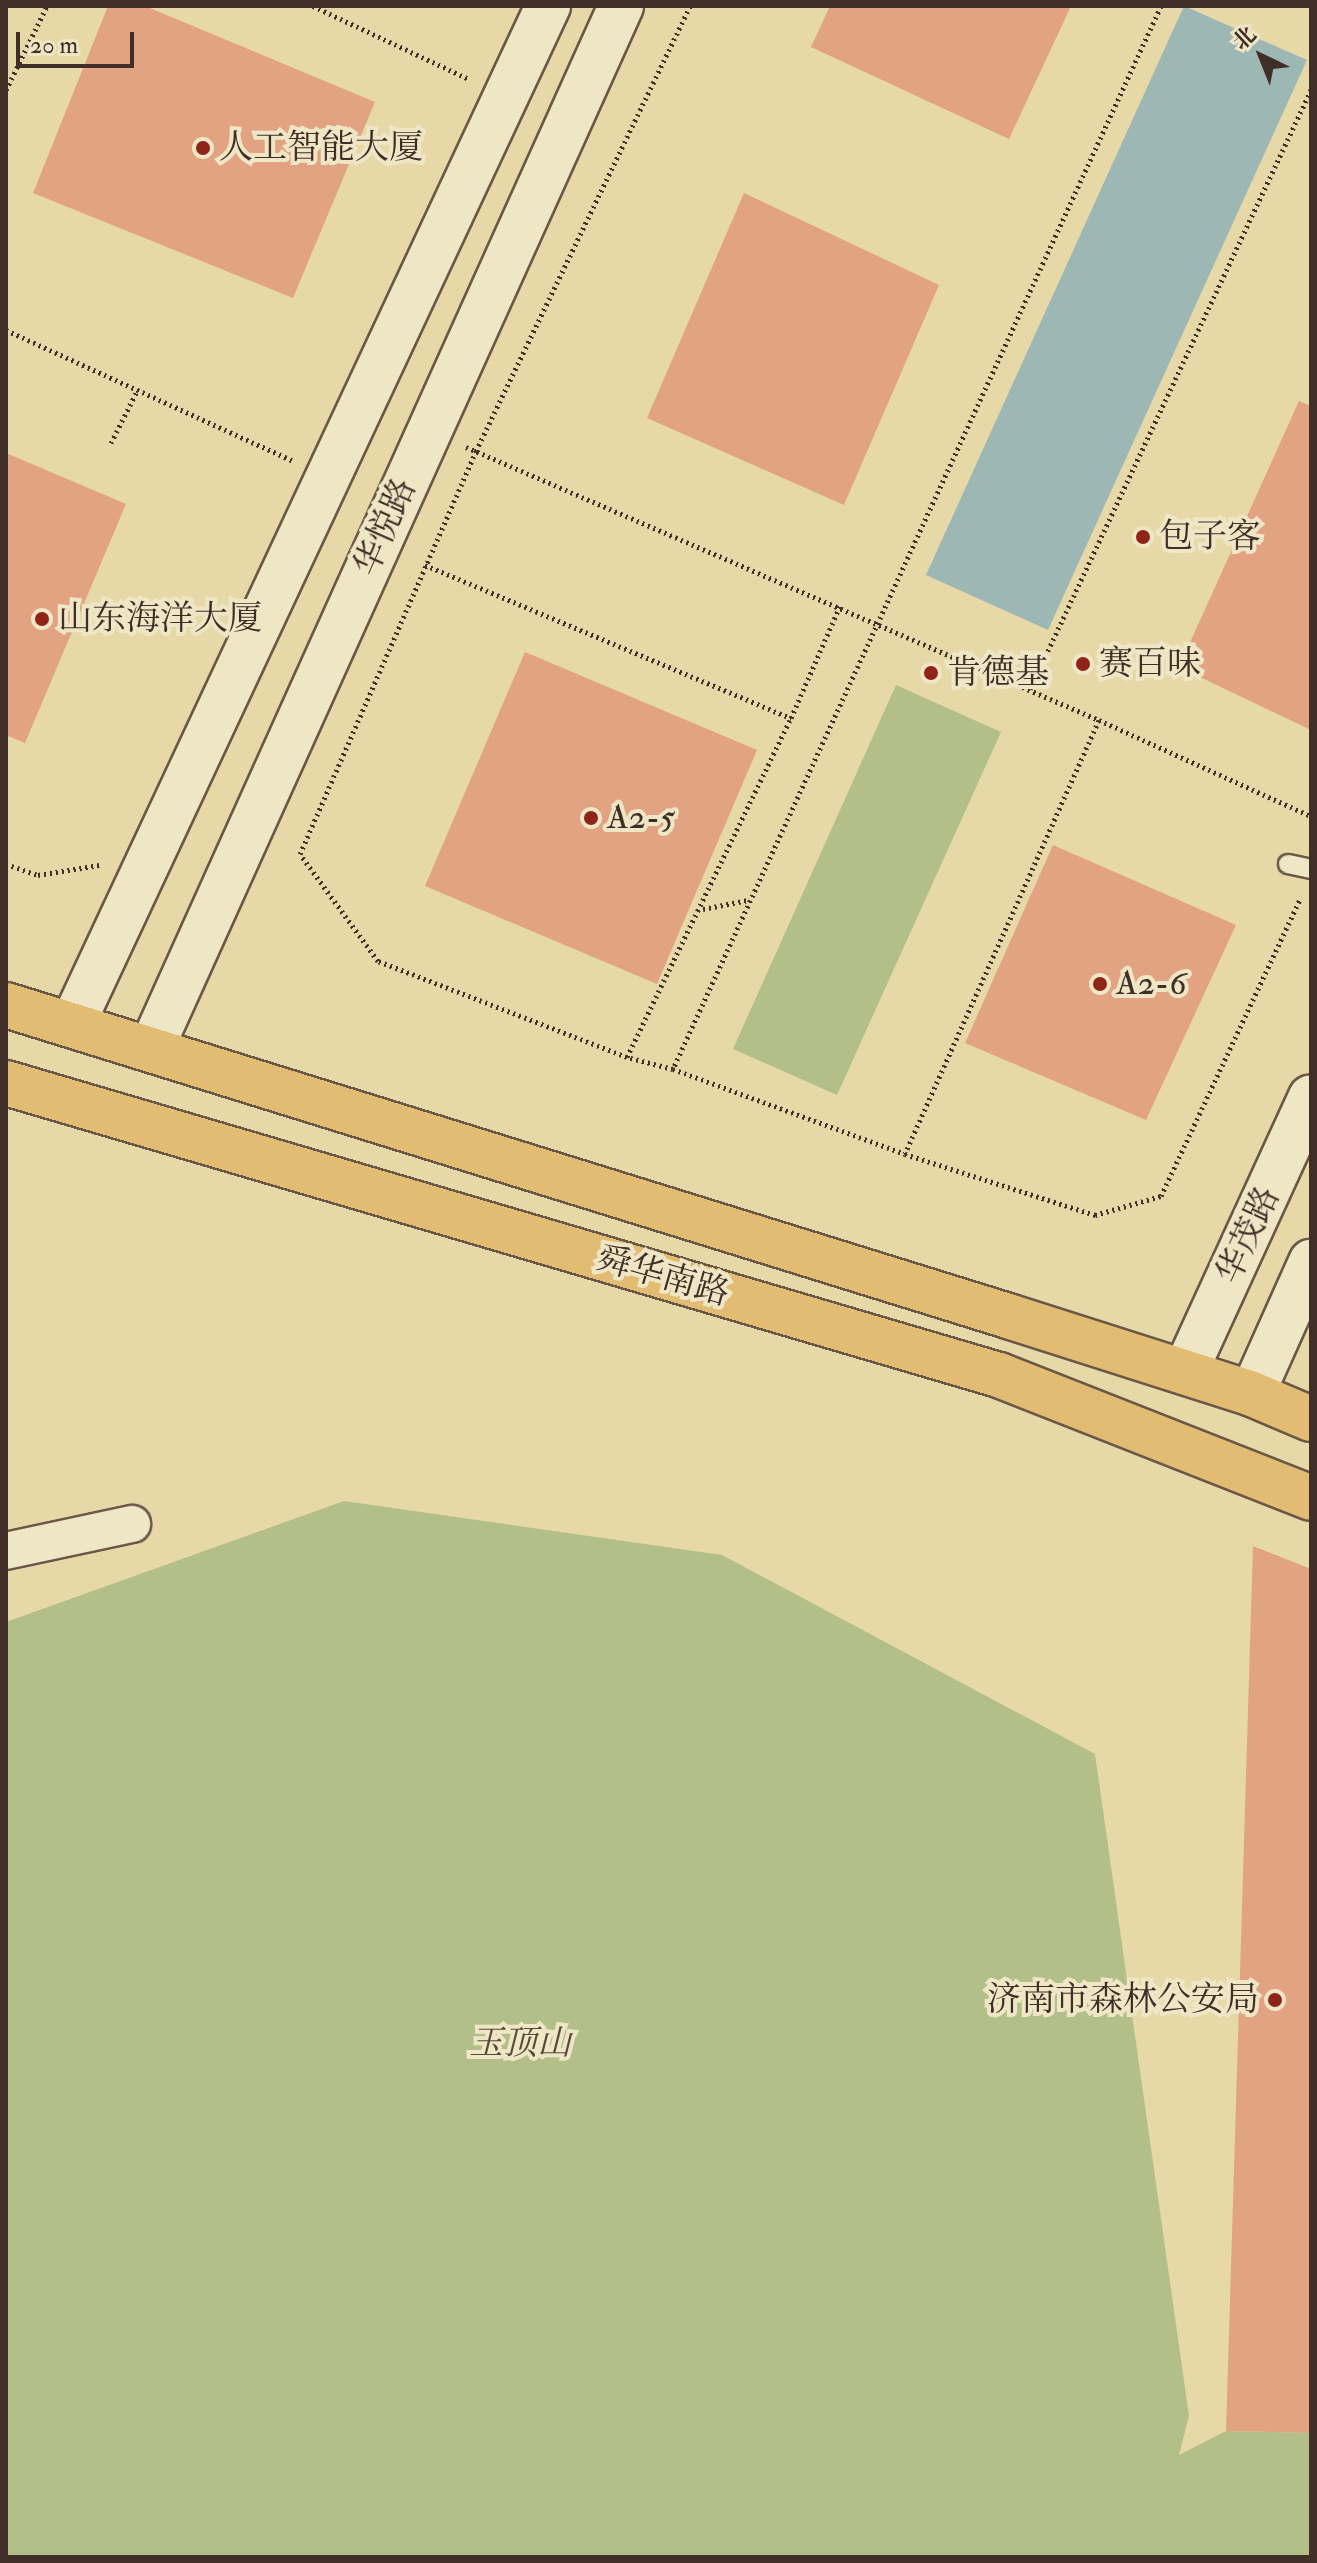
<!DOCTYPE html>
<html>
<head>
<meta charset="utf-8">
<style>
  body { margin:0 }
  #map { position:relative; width:1317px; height:2563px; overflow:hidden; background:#e6d8a7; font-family:"IM FELL Double Pica","Noto Serif SC",serif }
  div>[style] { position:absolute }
  .green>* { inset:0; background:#b2bf89 }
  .water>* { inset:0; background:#9cb7b4 }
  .building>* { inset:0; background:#e2a383 }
  .path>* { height:5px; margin-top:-2.5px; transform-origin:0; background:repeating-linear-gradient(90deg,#412e27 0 2px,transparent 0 6px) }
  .roads { filter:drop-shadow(2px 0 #6a5847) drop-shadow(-2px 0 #6a5847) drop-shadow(0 2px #6a5847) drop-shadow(0 -2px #6a5847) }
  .service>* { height:18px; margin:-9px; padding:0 9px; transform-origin:9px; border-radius:9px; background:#efe6c6 }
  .minor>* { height:36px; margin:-18px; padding:0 18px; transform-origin:18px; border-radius:18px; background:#efe6c6 }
  .tertiary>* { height:44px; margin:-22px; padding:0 22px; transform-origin:22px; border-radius:22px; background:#efe6c6 }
  .primary>* { height:44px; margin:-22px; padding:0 22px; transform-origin:22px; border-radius:22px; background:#e3bc74 }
  .dots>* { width:22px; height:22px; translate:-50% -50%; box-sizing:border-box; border:4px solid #efe6c6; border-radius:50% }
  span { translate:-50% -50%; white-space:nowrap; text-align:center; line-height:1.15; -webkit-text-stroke:8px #efe6c6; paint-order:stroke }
  .poi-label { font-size:34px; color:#412e27 }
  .left { translate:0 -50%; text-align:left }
  .right { translate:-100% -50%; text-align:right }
  .street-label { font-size:34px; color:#412e27 }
  .park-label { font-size:34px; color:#584b3b; font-style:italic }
  .frame { position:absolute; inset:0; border:8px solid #412e27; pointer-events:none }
  .north { position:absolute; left:1221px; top:16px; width:80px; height:80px; -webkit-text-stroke:6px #efe6c6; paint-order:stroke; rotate:317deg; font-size:22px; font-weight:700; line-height:32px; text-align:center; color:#412e27 }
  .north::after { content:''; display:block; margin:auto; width:28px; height:36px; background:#412e27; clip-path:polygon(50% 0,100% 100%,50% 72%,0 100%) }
  .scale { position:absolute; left:16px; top:32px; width:118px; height:36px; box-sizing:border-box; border:4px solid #412e27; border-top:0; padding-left:10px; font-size:24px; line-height:28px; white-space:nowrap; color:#412e27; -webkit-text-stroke:6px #efe6c6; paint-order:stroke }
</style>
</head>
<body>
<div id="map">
  <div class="green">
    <div style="clip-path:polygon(896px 685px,1001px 732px,837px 1095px,733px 1049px)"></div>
    <div style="clip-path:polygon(344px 1501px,722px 1555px,1095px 1754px,1189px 2416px,1179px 2455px,1226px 2431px,1311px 2433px,1311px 2557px,6px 2557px,6px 1622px)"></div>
  </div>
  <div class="water">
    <div style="clip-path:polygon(1184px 6px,1307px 60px,1048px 630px,926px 575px)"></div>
  </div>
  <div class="building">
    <div style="clip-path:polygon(108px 6px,145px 6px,375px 102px,293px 298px,33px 193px)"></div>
    <div style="clip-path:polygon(830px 6px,1071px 6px,1009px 139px,811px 47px)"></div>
    <div style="clip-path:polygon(744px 193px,939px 285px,844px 505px,647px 418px)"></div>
    <div style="clip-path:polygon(1299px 401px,1311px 406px,1311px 730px,1179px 667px)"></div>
    <div style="clip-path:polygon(6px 453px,126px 504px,25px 743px,6px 735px)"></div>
    <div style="clip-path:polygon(525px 652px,757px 750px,657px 984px,425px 886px)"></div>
    <div style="clip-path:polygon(1053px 845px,1236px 925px,1146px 1120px,965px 1043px)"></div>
    <div style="clip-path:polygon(1253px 1546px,1311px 1569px,1311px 2433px,1226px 2431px)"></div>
  </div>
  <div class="path">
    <div style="left:313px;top:6px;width:172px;rotate:25.1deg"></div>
    <div style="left:1161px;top:6px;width:1170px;rotate:114.66deg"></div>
    <div style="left:673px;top:1069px;width:247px;rotate:20.1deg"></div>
    <div style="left:905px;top:1154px;width:200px;rotate:17.8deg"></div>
    <div style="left:1095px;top:1215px;width:69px;rotate:-16.1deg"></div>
    <div style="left:1161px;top:1196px;width:330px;rotate:-64.9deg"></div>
    <div style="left:6px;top:90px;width:93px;rotate:-64deg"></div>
    <div style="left:6px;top:330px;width:315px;rotate:24.5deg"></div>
    <div style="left:111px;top:443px;width:58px;rotate:-63.4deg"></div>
    <div style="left:466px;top:447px;width:689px;rotate:23.33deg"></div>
    <div style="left:1099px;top:720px;width:475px;rotate:114.1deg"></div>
    <div style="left:425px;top:565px;width:397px;rotate:22.7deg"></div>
    <div style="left:791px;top:718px;width:122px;rotate:-66.4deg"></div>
    <div style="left:1030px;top:689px;width:662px;rotate:-64.87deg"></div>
    <div style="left:1099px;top:720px;width:233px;rotate:24.4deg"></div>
    <div style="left:6px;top:864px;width:34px;rotate:19deg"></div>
    <div style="left:38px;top:875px;width:62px;rotate:-9.3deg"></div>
    <div style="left:703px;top:909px;width:46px;rotate:-11.3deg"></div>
    <div style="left:627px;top:1057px;width:377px;rotate:-64.2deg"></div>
    <div style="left:673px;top:1069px;width:48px;rotate:-165.4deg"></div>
    <div style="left:627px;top:1057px;width:267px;rotate:-158.9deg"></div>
    <div style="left:378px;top:961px;width:132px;rotate:-126.1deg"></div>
    <div style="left:300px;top:854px;width:440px;rotate:-66.4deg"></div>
    <div style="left:476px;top:451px;width:494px;rotate:-64.3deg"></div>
  </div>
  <div class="roads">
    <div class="service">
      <div style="left:1288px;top:864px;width:24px;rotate:12deg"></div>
    </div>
    <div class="minor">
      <div style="left:6px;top:1551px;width:129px;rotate:-12.1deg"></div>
    </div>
    <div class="tertiary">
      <div style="left:72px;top:1025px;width:1125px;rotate:-64.96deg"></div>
      <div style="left:151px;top:1049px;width:1144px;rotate:-65.74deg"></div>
      <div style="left:1185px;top:1372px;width:302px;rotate:-65.4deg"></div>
      <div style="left:1252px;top:1394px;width:145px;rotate:-65.9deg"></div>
    </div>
    <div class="primary">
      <div style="left:6px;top:1005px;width:1049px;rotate:17.24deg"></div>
      <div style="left:1008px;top:1316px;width:256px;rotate:17.7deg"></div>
      <div style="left:1252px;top:1394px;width:64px;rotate:23deg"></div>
      <div style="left:6px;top:1083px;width:1035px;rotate:16.39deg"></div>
      <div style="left:999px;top:1375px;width:335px;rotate:21.5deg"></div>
    </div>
  </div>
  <div class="dots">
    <div style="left:203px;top:148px;background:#8f2418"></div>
    <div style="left:1143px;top:537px;background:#8f2418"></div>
    <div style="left:42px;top:619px;background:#8f2418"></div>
    <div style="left:1083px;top:664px;background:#8f2418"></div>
    <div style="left:931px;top:673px;background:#8f2418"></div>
    <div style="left:591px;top:818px;background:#8f2418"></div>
    <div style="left:1100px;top:984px;background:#8f2418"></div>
    <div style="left:1275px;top:2000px;background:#8f2418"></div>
  </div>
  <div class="poi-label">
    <span class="left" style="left:219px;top:148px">人工智能大厦</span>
    <span class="left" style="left:1159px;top:537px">包子客</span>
    <span class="left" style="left:58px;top:619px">山东海洋大厦</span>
    <span class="left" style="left:1099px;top:664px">赛百味</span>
    <span class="left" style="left:947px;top:673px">肯德基</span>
    <span class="left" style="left:607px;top:818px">A2-5</span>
    <span class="left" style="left:1116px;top:984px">A2-6</span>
    <span class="right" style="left:1259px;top:2000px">济南市森林公安局</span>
  </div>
  <div class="street-label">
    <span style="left:385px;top:527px;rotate:-66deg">华悦路</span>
    <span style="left:1248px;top:1235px;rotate:-65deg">华茂路</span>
    <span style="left:663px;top:1276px;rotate:16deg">舜华南路</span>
  </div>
  <div class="park-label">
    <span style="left:520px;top:2044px">玉顶山</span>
  </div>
  <div class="frame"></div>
  <div class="north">北</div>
  <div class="scale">20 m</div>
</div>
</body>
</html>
